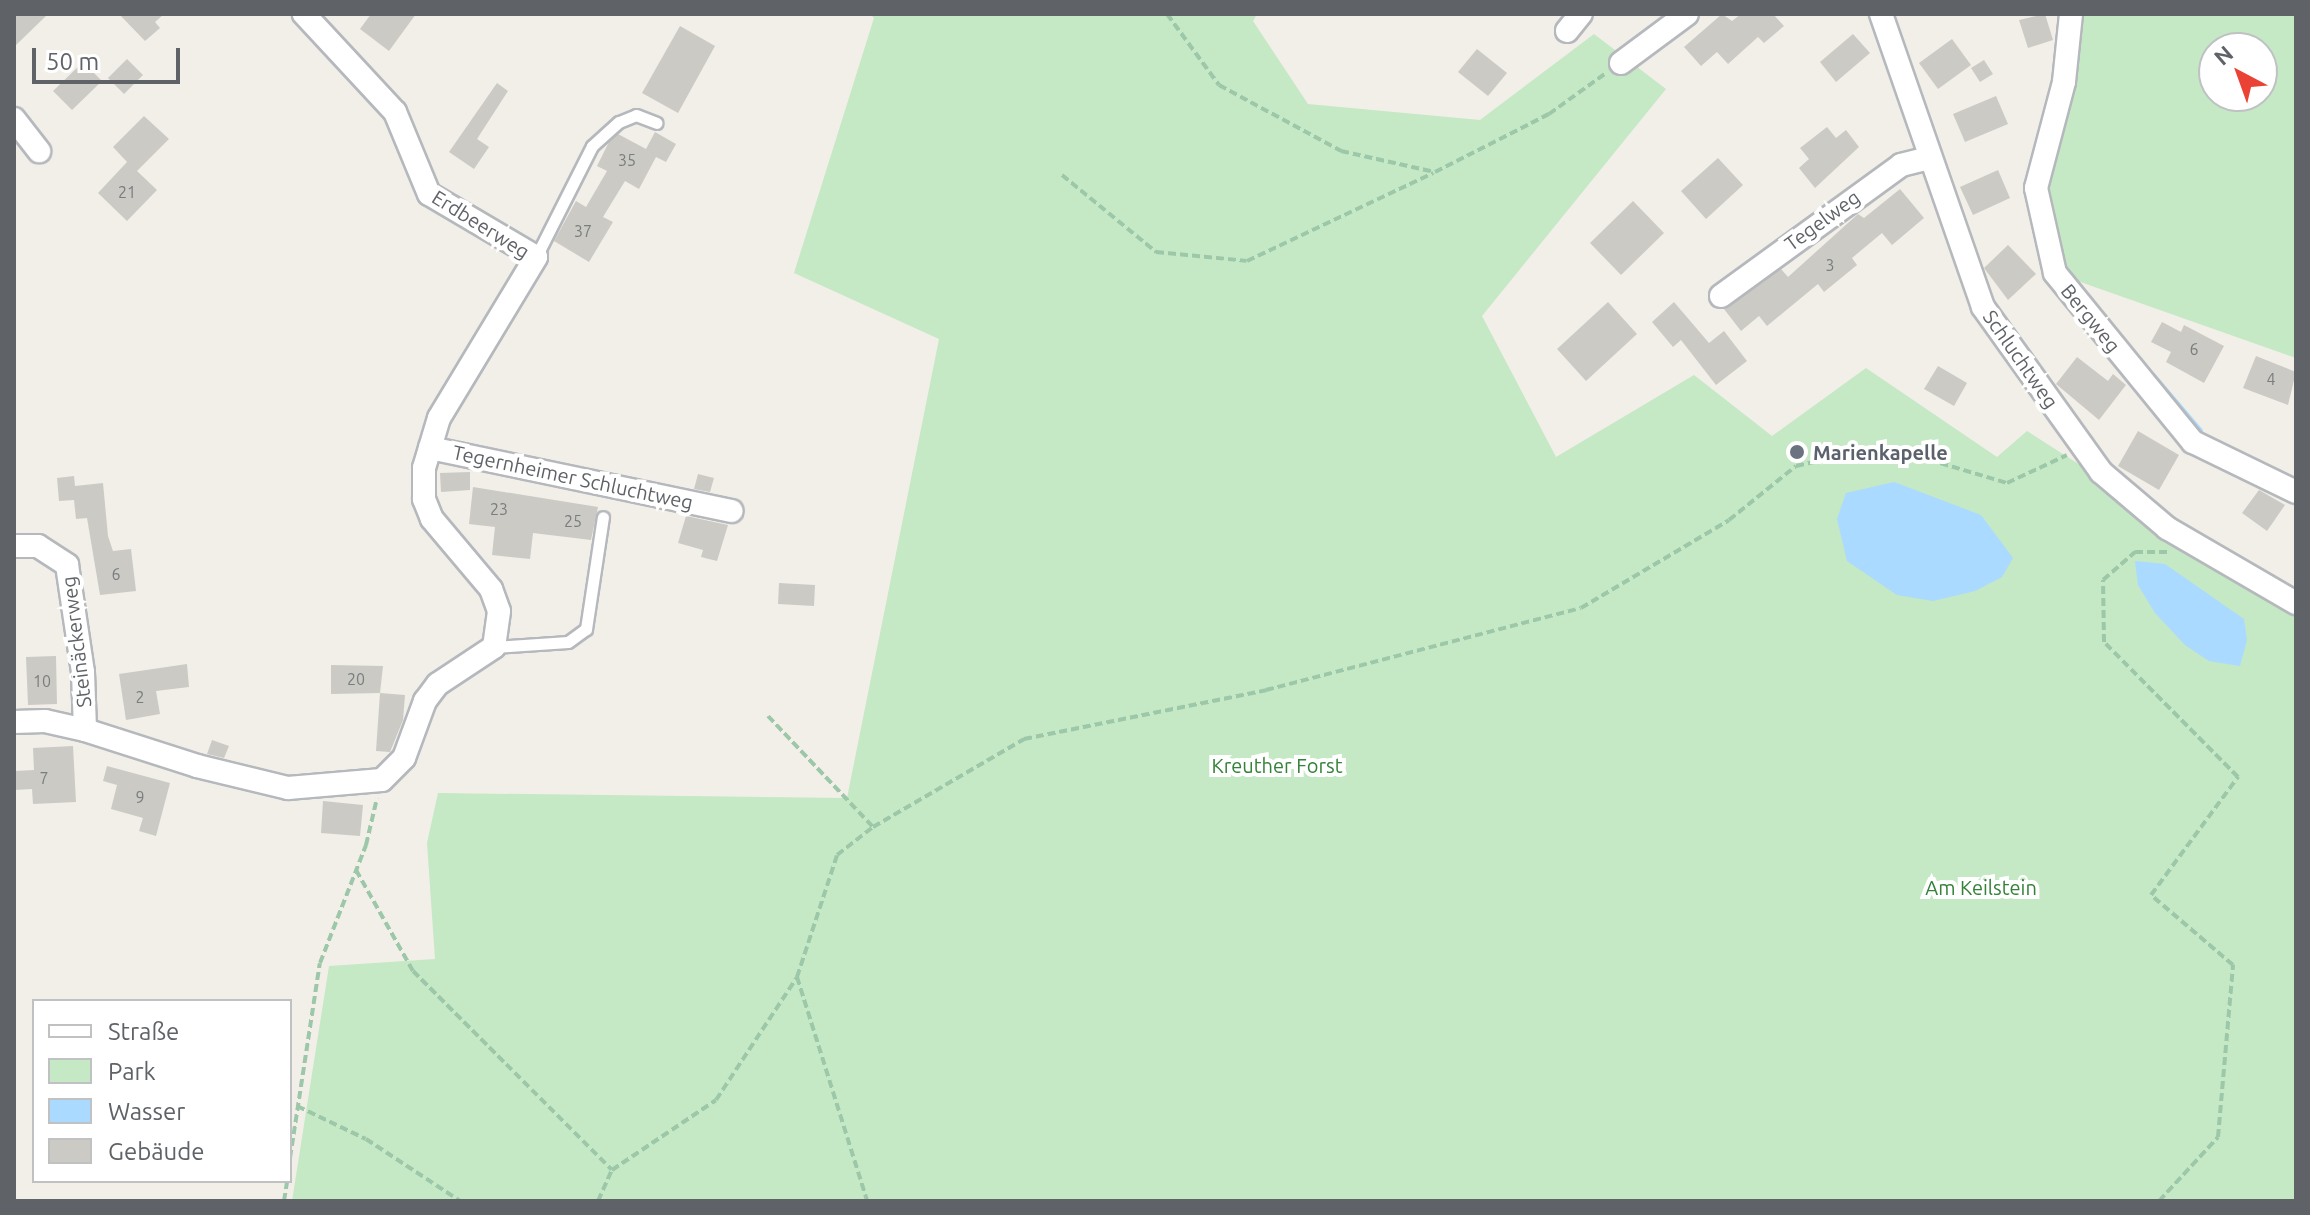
<!DOCTYPE html>
<html>
<head>
<meta charset="utf-8">
<style>
  body { margin:0 }
  #map { position:relative; width:2310px; height:1215px; overflow:hidden; background:#f1efe8; font-family:Ubuntu,sans-serif }
  div>[style] { position:absolute }
  .green>* { inset:0; background:#c5e8c5 }
  .water>* { inset:0; background:#aadaff }
  .stream>* { height:6px; margin:-3px; padding:0 3px; transform-origin:3px; border-radius:3px; background:#aadaff }
  .building>* { inset:0; background:#cccac5 }
  .path>* { height:4px; margin-top:-2px; transform-origin:0; background:repeating-linear-gradient(90deg,#9cc7a9 0 8px,transparent 0 12px) }
  .roads { filter:drop-shadow(2px 0 #b5b8bc) drop-shadow(-2px 0 #b5b8bc) drop-shadow(0 2px #b5b8bc) drop-shadow(0 -2px #b5b8bc) }
  .service>* { height:11px; margin:-5.5px; padding:0 5.5px; transform-origin:5.5px; border-radius:5.5px; background:#fff }
  .minor>* { height:22px; margin:-11px; padding:0 11px; transform-origin:11px; border-radius:11px; background:#fff }
  .dots>* { width:22px; height:22px; translate:-50% -50%; box-sizing:border-box; border:4px solid #fff; border-radius:50% }
  span { translate:-50% -50%; white-space:nowrap; text-align:center; line-height:1.15; -webkit-text-stroke:8px #fff; paint-order:stroke }
  .number-label { font-size:16px; color:#7a7d7f }
  .number-label span { -webkit-text-stroke-width:0 }
  .street-label { font-size:20px; color:#5f6368 }
  .worship-label { font-size:20px; color:#5b616d; font-weight:700 }
  .left { translate:0 -50%; text-align:left }
  .park-label { font-size:20px; color:#348238 }
  .frame { position:absolute; inset:0; border:16px solid #5f6368; pointer-events:none }
  .legend { position:absolute; left:32px; top:999px; width:260px; height:184px; box-sizing:border-box; background:#fff; border:2px solid #bfc1c3; margin:0; padding:10px 14px; list-style:none; font-size:24px; color:#5f6368 }
  .legend li { display:flex; align-items:center; gap:16px; height:40px }
  .legend b { width:40px; border:2px solid #bfc1c3 }
  .north { position:absolute; left:2198px; top:32px; width:80px; height:80px; box-sizing:border-box; background:#fff; border:2px solid #bfc1c3; border-radius:50%; rotate:319deg; font-size:22px; font-weight:700; line-height:32px; text-align:center; color:#5f6368 }
  .north::after { content:''; display:block; margin:auto; width:28px; height:36px; background:#ea4335; clip-path:polygon(50% 0,100% 100%,50% 72%,0 100%) }
  .scale { position:absolute; left:32px; top:48px; width:148px; height:36px; box-sizing:border-box; border:4px solid #5f6368; border-top:0; padding-left:10px; font-size:24px; line-height:28px; white-space:nowrap; color:#5f6368; -webkit-text-stroke:6px #fff; paint-order:stroke }
</style>
</head>
<body>
<div id="map">
  <div class="green">
    <div style="clip-path:polygon(870px 14px,1257px 14px,1253px 21px,1308px 104px,1480px 120px,1594px 34px,1666px 89px,1482px 316px,1556px 457px,1694px 375px,1772px 436px,1866px 368px,1997px 457px,2027px 431px,2296px 603px,2296px 1201px,292px 1201px,329px 966px,435px 959px,427px 843px,438px 793px,847px 798px,939px 339px,794px 273px,874px 18px)"></div>
    <div style="clip-path:polygon(evenodd,2077px 14px,2296px 14px,2296px 358px,2055px 273px,2036px 188px,2077px 14px,2214px 48px,2262px 48px,2262px 96px,2214px 96px,2214px 48px)"></div>
  </div>
  <div class="water">
    <div style="clip-path:polygon(1894px 482px,1981px 515px,2013px 558px,2002px 577px,1975px 591px,1933px 601px,1897px 595px,1847px 561px,1837px 519px,1846px 493px)"></div>
    <div style="clip-path:polygon(2135px 561px,2165px 564px,2244px 619px,2247px 640px,2240px 666px,2209px 661px,2185px 645px,2155px 613px,2138px 585px)"></div>
  </div>
  <div class="stream">
    <div style="left:2153px;top:376px;width:72px;rotate:49.5deg"></div>
  </div>
  <div class="building">
    <div style="clip-path:polygon(14px 14px,48px 14px,14px 47px)"></div>
    <div style="clip-path:polygon(119px 14px,164px 14px,155px 22px,160px 28px,145px 41px)"></div>
    <div style="clip-path:polygon(371px 14px,416px 14px,389px 51px,360px 29px)"></div>
    <div style="clip-path:polygon(1722px 14px,1732px 21px,1741px 14px,1773px 14px,1784px 26px,1764px 43px,1758px 37px,1728px 64px,1717px 52px,1701px 66px,1684px 47px)"></div>
    <div style="clip-path:polygon(2045px 14px,2053px 40px,2028px 48px,2019px 20px)"></div>
    <div style="clip-path:polygon(680px 26px,715px 46px,678px 113px,642px 93px)"></div>
    <div style="clip-path:polygon(1853px 34px,1870px 53px,1836px 82px,1820px 62px)"></div>
    <div style="clip-path:polygon(1952px 39px,1971px 65px,1938px 89px,1919px 63px)"></div>
    <div style="clip-path:polygon(1477px 49px,1507px 73px,1488px 96px,1458px 72px)"></div>
    <div style="clip-path:polygon(127px 59px,143px 75px,124px 94px,108px 78px)"></div>
    <div style="clip-path:polygon(1984px 60px,1993px 74px,1980px 82px,1971px 68px)"></div>
    <div style="clip-path:polygon(83px 62px,102px 81px,72px 110px,53px 91px)"></div>
    <div style="clip-path:polygon(497px 83px,508px 91px,477px 139px,489px 147px,474px 169px,449px 152px)"></div>
    <div style="clip-path:polygon(1996px 96px,2008px 124px,1965px 142px,1953px 114px)"></div>
    <div style="clip-path:polygon(144px 116px,169px 139px,137px 171px,157px 190px,127px 221px,98px 193px,127px 162px,113px 147px)"></div>
    <div style="clip-path:polygon(1827px 127px,1836px 138px,1846px 130px,1859px 147px,1815px 188px,1799px 168px,1809px 159px,1800px 148px)"></div>
    <div style="clip-path:polygon(655px 132px,676px 144px,666px 162px,656px 157px,639px 189px,625px 181px,603px 217px,613px 222px,589px 262px,554px 241px,576px 201px,586px 207px,607px 171px,597px 166px,609px 142px,618px 134px,646px 149px)"></div>
    <div style="clip-path:polygon(1718px 158px,1743px 185px,1706px 219px,1681px 191px)"></div>
    <div style="clip-path:polygon(1998px 170px,2010px 198px,1973px 215px,1960px 187px)"></div>
    <div style="clip-path:polygon(1900px 189px,1924px 218px,1892px 245px,1882px 233px,1852px 258px,1857px 265px,1824px 292px,1818px 284px,1767px 326px,1759px 316px,1741px 331px,1724px 309px,1781px 269px,1788px 277px,1858px 214px,1864px 218px)"></div>
    <div style="clip-path:polygon(1633px 201px,1664px 233px,1621px 275px,1590px 243px)"></div>
    <div style="clip-path:polygon(2008px 245px,2036px 274px,2008px 300px,1984px 268px)"></div>
    <div style="clip-path:polygon(1608px 302px,1637px 334px,1586px 381px,1557px 349px)"></div>
    <div style="clip-path:polygon(1674px 302px,1709px 343px,1724px 331px,1747px 361px,1716px 385px,1681px 340px,1673px 347px,1652px 322px)"></div>
    <div style="clip-path:polygon(2162px 322px,2181px 332px,2184px 325px,2224px 346px,2204px 383px,2166px 362px,2171px 352px,2151px 342px)"></div>
    <div style="clip-path:polygon(2256px 356px,2296px 372px,2288px 405px,2243px 388px)"></div>
    <div style="clip-path:polygon(2077px 357px,2108px 381px,2113px 374px,2126px 385px,2099px 420px,2056px 384px)"></div>
    <div style="clip-path:polygon(1938px 366px,1967px 383px,1954px 406px,1924px 389px)"></div>
    <div style="clip-path:polygon(2138px 431px,2179px 455px,2159px 490px,2118px 466px)"></div>
    <div style="clip-path:polygon(470px 472px,470px 490px,441px 492px,440px 473px)"></div>
    <div style="clip-path:polygon(698px 474px,714px 478px,710px 492px,694px 489px)"></div>
    <div style="clip-path:polygon(74px 476px,75px 486px,103px 483px,108px 536px,113px 551px,131px 549px,136px 591px,100px 595px,87px 518px,76px 519px,74px 500px,59px 501px,57px 478px)"></div>
    <div style="clip-path:polygon(473px 487px,598px 507px,591px 540px,533px 533px,530px 559px,492px 555px,495px 527px,469px 524px)"></div>
    <div style="clip-path:polygon(2259px 490px,2285px 505px,2267px 531px,2242px 513px)"></div>
    <div style="clip-path:polygon(686px 516px,728px 525px,717px 561px,701px 557px,703px 550px,678px 543px)"></div>
    <div style="clip-path:polygon(779px 583px,815px 585px,814px 606px,778px 604px)"></div>
    <div style="clip-path:polygon(56px 656px,57px 704px,28px 705px,26px 657px)"></div>
    <div style="clip-path:polygon(187px 664px,189px 687px,156px 691px,160px 714px,126px 720px,119px 674px)"></div>
    <div style="clip-path:polygon(331px 665px,383px 666px,380px 693px,331px 694px)"></div>
    <div style="clip-path:polygon(380px 693px,405px 695px,403px 720px,390px 752px,376px 751px)"></div>
    <div style="clip-path:polygon(212px 740px,229px 746px,224px 758px,207px 754px)"></div>
    <div style="clip-path:polygon(73px 746px,76px 802px,33px 804px,32px 789px,14px 790px,14px 771px,34px 770px,33px 748px)"></div>
    <div style="clip-path:polygon(107px 766px,170px 783px,156px 836px,139px 831px,143px 818px,111px 809px,117px 785px,103px 781px)"></div>
    <div style="clip-path:polygon(323px 801px,363px 805px,360px 836px,321px 833px)"></div>
  </div>
  <div class="path">
    <div style="left:1167px;top:14px;width:88px;rotate:53.8deg"></div>
    <div style="left:1219px;top:85px;width:139px;rotate:28.4deg"></div>
    <div style="left:1341px;top:151px;width:96px;rotate:12.6deg"></div>
    <div style="left:1435px;top:172px;width:128px;rotate:-27deg"></div>
    <div style="left:1549px;top:114px;width:70px;rotate:-35.7deg"></div>
    <div style="left:1062px;top:175px;width:122px;rotate:39.3deg"></div>
    <div style="left:1156px;top:252px;width:91px;rotate:5.6deg"></div>
    <div style="left:1247px;top:261px;width:206px;rotate:-25.3deg"></div>
    <div style="left:768px;top:716px;width:153px;rotate:46.6deg"></div>
    <div style="left:356px;top:870px;width:116px;rotate:60.6deg"></div>
    <div style="left:413px;top:971px;width:281px;rotate:45deg"></div>
    <div style="left:797px;top:977px;width:235px;rotate:72.6deg"></div>
    <div style="left:297px;top:1106px;width:76px;rotate:25.6deg"></div>
    <div style="left:366px;top:1139px;width:113px;rotate:33.4deg"></div>
    <div style="left:290px;top:1158px;width:197px;rotate:-81.3deg"></div>
    <div style="left:320px;top:963px;width:127px;rotate:-68.7deg"></div>
    <div style="left:366px;top:845px;width:48px;rotate:-76.8deg"></div>
    <div style="left:284px;top:1201px;width:20px;rotate:-81deg"></div>
    <div style="left:598px;top:1201px;width:34px;rotate:-66deg"></div>
    <div style="left:612px;top:1170px;width:125px;rotate:-33.9deg"></div>
    <div style="left:716px;top:1100px;width:147px;rotate:-56.6deg"></div>
    <div style="left:797px;top:977px;width:128px;rotate:-71.8deg"></div>
    <div style="left:837px;top:855px;width:46px;rotate:-37.9deg"></div>
    <div style="left:873px;top:827px;width:175px;rotate:-30.2deg"></div>
    <div style="left:1024px;top:739px;width:247px;rotate:-11.4deg"></div>
    <div style="left:1266px;top:690px;width:325px;rotate:-14.6deg"></div>
    <div style="left:1581px;top:608px;width:172px;rotate:-30.7deg"></div>
    <div style="left:1729px;top:520px;width:86px;rotate:-38.9deg"></div>
    <div style="left:1796px;top:466px;width:89px;rotate:-12.9deg"></div>
    <div style="left:1883px;top:446px;width:129px;rotate:16.6deg"></div>
    <div style="left:2007px;top:483px;width:66px;rotate:-25deg"></div>
    <div style="left:2159px;top:1201px;width:87px;rotate:-47.3deg"></div>
    <div style="left:2218px;top:1137px;width:173px;rotate:-85deg"></div>
    <div style="left:2233px;top:965px;width:108px;rotate:-139.5deg"></div>
    <div style="left:2151px;top:895px;width:147px;rotate:-53.6deg"></div>
    <div style="left:2238px;top:777px;width:190px;rotate:-134.8deg"></div>
    <div style="left:2104px;top:642px;width:62px;rotate:-90.9deg"></div>
    <div style="left:2103px;top:580px;width:43px;rotate:-41.2deg"></div>
    <div style="left:2135px;top:552px;width:33px"></div>
  </div>
  <div class="roads">
    <div class="service">
      <div style="left:536px;top:257px;width:124px;rotate:-63.2deg"></div>
      <div style="left:592px;top:146px;width:36px;rotate:-42deg"></div>
      <div style="left:619px;top:122px;width:18px;rotate:-22deg"></div>
      <div style="left:636px;top:115px;width:22px;rotate:21deg"></div>
      <div style="left:494px;top:647px;width:74px;rotate:-3.9deg"></div>
      <div style="left:568px;top:642px;width:22px;rotate:-36deg"></div>
      <div style="left:586px;top:629px;width:113px;rotate:-81.4deg"></div>
    </div>
    <div class="minor">
      <div style="left:1881px;top:14px;width:310px;rotate:70.8deg"></div>
      <div style="left:1983px;top:307px;width:203px;rotate:54.4deg"></div>
      <div style="left:2101px;top:472px;width:87px;rotate:40.3deg"></div>
      <div style="left:2167px;top:528px;width:149px;rotate:30.2deg"></div>
      <div style="left:2071px;top:14px;width:68px;rotate:95.9deg"></div>
      <div style="left:2064px;top:82px;width:110px;rotate:104.8deg"></div>
      <div style="left:2036px;top:188px;width:87px;rotate:77.4deg"></div>
      <div style="left:2055px;top:273px;width:218px;rotate:50.8deg"></div>
      <div style="left:2193px;top:442px;width:114px;rotate:25.9deg"></div>
      <div style="left:1567px;top:31px;width:22px;rotate:-51deg"></div>
      <div style="left:1621px;top:63px;width:82px;rotate:-36.6deg"></div>
      <div style="left:14px;top:119px;width:41px;rotate:52deg"></div>
      <div style="left:1721px;top:296px;width:223px;rotate:-36deg"></div>
      <div style="left:1901px;top:165px;width:30px;rotate:-14deg"></div>
      <div style="left:430px;top:448px;width:308px;rotate:11.8deg"></div>
      <div style="left:14px;top:546px;width:24px"></div>
      <div style="left:38px;top:546px;width:35px;rotate:33deg"></div>
      <div style="left:67px;top:565px;width:108px;rotate:81.5deg"></div>
      <div style="left:83px;top:672px;width:58px;rotate:88deg"></div>
      <div style="left:14px;top:722px;width:31px;rotate:-2deg"></div>
      <div style="left:45px;top:721px;width:41px;rotate:12.7deg"></div>
      <div style="left:85px;top:730px;width:118px;rotate:17.8deg"></div>
      <div style="left:197px;top:766px;width:94px;rotate:13.6deg"></div>
      <div style="left:288px;top:788px;width:94px;rotate:-4.9deg"></div>
      <div style="left:382px;top:780px;width:31px;rotate:-45deg"></div>
      <div style="left:404px;top:758px;width:61px;rotate:-69.8deg"></div>
      <div style="left:425px;top:701px;width:21px;rotate:-53deg"></div>
      <div style="left:438px;top:684px;width:67px;rotate:-33.5deg"></div>
      <div style="left:494px;top:647px;width:36px;rotate:-82deg"></div>
      <div style="left:499px;top:611px;width:23px;rotate:-110deg"></div>
      <div style="left:491px;top:589px;width:92px;rotate:-130.1deg"></div>
      <div style="left:432px;top:519px;width:22px;rotate:-112deg"></div>
      <div style="left:424px;top:499px;width:31px;rotate:-90deg"></div>
      <div style="left:424px;top:468px;width:52px;rotate:-73.3deg"></div>
      <div style="left:439px;top:418px;width:188px;rotate:-58.9deg"></div>
      <div style="left:536px;top:257px;width:124px;rotate:-149.5deg"></div>
      <div style="left:429px;top:194px;width:89px;rotate:-112.5deg"></div>
      <div style="left:395px;top:112px;width:134px;rotate:-132.9deg"></div>
    </div>
  </div>
  <div class="dots">
    <div style="left:1797px;top:452px;background:#6b7280"></div>
  </div>
  <div class="number-label">
    <span style="left:627px;top:160px">35</span>
    <span style="left:127px;top:192px">21</span>
    <span style="left:583px;top:231px">37</span>
    <span style="left:1830px;top:265px">3</span>
    <span style="left:2194px;top:349px">6</span>
    <span style="left:2271px;top:379px">4</span>
    <span style="left:499px;top:509px">23</span>
    <span style="left:573px;top:521px">25</span>
    <span style="left:116px;top:574px">6</span>
    <span style="left:356px;top:679px">20</span>
    <span style="left:42px;top:681px">10</span>
    <span style="left:140px;top:697px">2</span>
    <span style="left:44px;top:778px">7</span>
    <span style="left:140px;top:797px">9</span>
  </div>
  <div class="street-label">
    <span style="left:1822px;top:220px;rotate:-36deg">Tegelweg</span>
    <span style="left:481px;top:224px;rotate:32deg">Erdbeerweg</span>
    <span style="left:2091px;top:318px;rotate:51deg">Bergweg</span>
    <span style="left:2021px;top:359px;rotate:55deg">Schluchtweg</span>
    <span style="left:573px;top:477px;rotate:12deg">Tegernheimer Schluchtweg</span>
    <span style="left:76px;top:642px;rotate:-97deg">Steinäckerweg</span>
  </div>
  <div class="worship-label">
    <span class="left" style="left:1813px;top:452px">Marienkapelle</span>
  </div>
  <div class="park-label">
    <span style="left:1277px;top:765px">Kreuther Forst</span>
    <span style="left:1981px;top:887px">Am Keilstein</span>
  </div>
  <div class="frame"></div>
  <ul class="legend">
  <li><b style="height:10px;background:#fff"></b>Straße</li>
  <li><b style="height:22px;background:#c5e8c5"></b>Park</li>
  <li><b style="height:22px;background:#aadaff"></b>Wasser</li>
  <li><b style="height:22px;background:#cccac5"></b>Gebäude</li>
  </ul>
  <div class="north">N</div>
  <div class="scale">50 m</div>
</div>
</body>
</html>
